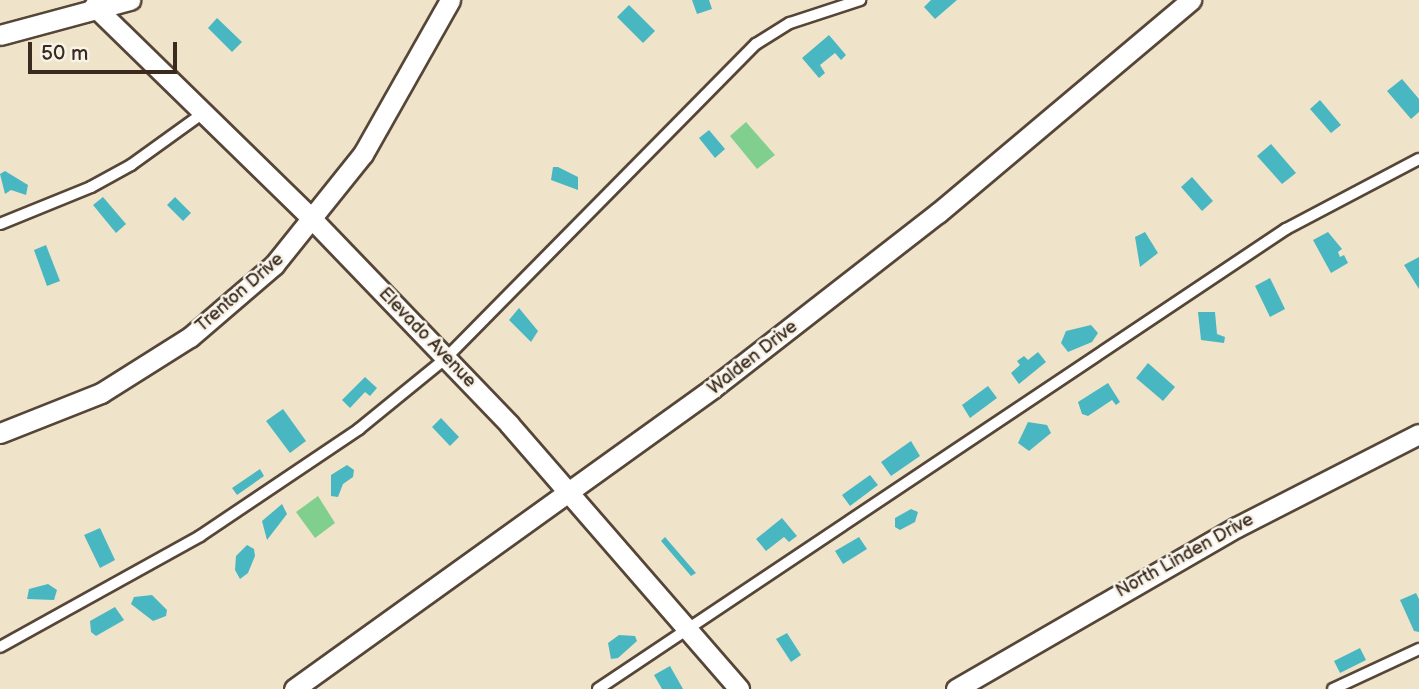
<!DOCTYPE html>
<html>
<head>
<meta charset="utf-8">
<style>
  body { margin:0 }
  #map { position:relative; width:1419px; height:689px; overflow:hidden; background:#efe4c9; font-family:"Balsamiq Sans",sans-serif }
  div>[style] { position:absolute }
  .green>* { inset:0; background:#80cf8f }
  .water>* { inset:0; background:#48b7c1 }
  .roads { filter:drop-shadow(2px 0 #564638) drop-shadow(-2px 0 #564638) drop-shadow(0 2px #564638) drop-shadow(0 -2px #564638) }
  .service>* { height:10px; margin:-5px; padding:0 5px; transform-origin:5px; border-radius:5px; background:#fff }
  .minor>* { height:19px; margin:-9.5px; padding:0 9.5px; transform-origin:9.5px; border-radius:9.5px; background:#fff }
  span { translate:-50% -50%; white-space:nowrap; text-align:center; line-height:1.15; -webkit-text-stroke:5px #f7f3e8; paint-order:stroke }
  .street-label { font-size:18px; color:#3b2a1e }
  .scale { position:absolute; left:28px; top:42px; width:149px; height:32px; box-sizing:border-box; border:4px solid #3b2a1e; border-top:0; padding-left:9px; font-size:21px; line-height:24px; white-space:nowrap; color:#3b2a1e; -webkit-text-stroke:5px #f7f3e8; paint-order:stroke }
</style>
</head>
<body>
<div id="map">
  <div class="green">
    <div style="clip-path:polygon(746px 122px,775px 155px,757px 169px,730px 136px)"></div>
    <div style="clip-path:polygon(318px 496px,335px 523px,315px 538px,296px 512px)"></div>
  </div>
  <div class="water">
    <div style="clip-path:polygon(692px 0,709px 0,712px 9px,697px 14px)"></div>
    <div style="clip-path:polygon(931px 0,957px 0,935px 19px,924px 7px)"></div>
    <div style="clip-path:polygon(629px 5px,655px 31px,643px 43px,617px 17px)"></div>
    <div style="clip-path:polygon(217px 18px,242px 42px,232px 52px,208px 28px)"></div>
    <div style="clip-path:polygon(829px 35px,846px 55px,841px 60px,835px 53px,820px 65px,825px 73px,819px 78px,802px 58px)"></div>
    <div style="clip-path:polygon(1402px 79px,1419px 99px,1419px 112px,1411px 119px,1387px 91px)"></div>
    <div style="clip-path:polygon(1320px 100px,1341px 125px,1331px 133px,1310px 109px)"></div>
    <div style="clip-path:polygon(709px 130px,725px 149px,715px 158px,699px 138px)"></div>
    <div style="clip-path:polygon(1271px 144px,1296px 173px,1282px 184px,1257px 156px)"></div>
    <div style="clip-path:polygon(558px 167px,578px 177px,578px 190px,551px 180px,553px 167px)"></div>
    <div style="clip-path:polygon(5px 171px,28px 185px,26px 195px,11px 190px,5px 194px,0 174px)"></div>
    <div style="clip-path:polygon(1192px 177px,1213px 201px,1202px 211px,1181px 187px)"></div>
    <div style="clip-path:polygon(103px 197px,126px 224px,116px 233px,93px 205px)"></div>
    <div style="clip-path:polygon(175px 197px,191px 213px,183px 221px,167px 205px)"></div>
    <div style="clip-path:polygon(1145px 232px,1158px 253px,1140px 267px,1135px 237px)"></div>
    <div style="clip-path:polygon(1328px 232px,1342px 249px,1338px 252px,1340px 257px,1344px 255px,1348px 263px,1331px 273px,1313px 240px)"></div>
    <div style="clip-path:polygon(46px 245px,60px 281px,47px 286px,34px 250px)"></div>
    <div style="clip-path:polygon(1419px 257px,1419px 289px,1404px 265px)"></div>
    <div style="clip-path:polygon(1270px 278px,1285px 309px,1270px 317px,1255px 286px)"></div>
    <div style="clip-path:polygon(519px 308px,538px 331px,531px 342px,509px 320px)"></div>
    <div style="clip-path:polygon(1198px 312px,1215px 312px,1217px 334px,1225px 337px,1224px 343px,1201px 340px)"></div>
    <div style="clip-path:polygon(1091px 325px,1098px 333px,1092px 342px,1068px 352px,1061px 343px,1066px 331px)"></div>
    <div style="clip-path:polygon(1038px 352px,1046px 362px,1019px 384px,1011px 373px,1020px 365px,1017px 361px,1024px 356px,1028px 360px)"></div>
    <div style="clip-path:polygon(1148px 363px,1175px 387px,1163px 401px,1136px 378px)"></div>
    <div style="clip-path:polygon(365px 377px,377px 388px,370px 396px,365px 392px,350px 408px,342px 400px)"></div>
    <div style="clip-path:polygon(1108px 383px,1120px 402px,1116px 405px,1112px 400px,1088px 416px,1082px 414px,1078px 402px)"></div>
    <div style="clip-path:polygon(988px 386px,997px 398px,970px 418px,962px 405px)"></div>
    <div style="clip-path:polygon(283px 409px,306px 441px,290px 453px,266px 421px)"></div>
    <div style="clip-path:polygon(441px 418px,459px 437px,450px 446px,432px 427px)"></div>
    <div style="clip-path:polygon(1028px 422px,1047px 425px,1051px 433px,1029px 451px,1018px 443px)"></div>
    <div style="clip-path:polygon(911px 441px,920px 456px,891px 476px,881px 462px)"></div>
    <div style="clip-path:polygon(347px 465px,354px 470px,353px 477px,343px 484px,338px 497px,331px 496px,331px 475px)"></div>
    <div style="clip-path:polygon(260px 469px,264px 476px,237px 495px,232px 488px)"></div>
    <div style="clip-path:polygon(870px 475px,878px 485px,850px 506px,842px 495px)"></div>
    <div style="clip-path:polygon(282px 504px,287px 514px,267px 540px,262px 521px)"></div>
    <div style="clip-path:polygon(911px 509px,918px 512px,915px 522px,900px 530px,895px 527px,895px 518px)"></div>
    <div style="clip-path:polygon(782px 518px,797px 536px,789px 542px,784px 537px,766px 551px,756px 539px)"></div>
    <div style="clip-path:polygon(100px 528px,115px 560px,100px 568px,84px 535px)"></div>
    <div style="clip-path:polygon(665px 537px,696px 573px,691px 576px,661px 541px)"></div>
    <div style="clip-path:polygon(859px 537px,867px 549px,843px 564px,835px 551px)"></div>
    <div style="clip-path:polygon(247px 545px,254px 549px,255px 556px,248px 573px,240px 579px,235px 570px,236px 556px)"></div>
    <div style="clip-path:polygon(48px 584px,57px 590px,54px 600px,27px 599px,29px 589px)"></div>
    <div style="clip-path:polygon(1416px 593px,1419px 599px,1419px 632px,1414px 631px,1400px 600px)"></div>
    <div style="clip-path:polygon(152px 595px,167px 610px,166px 616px,153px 621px,131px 604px,134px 597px)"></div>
    <div style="clip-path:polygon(115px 607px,124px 620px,96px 636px,91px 632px,90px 621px)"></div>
    <div style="clip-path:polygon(787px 633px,801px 655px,791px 662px,776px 639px)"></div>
    <div style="clip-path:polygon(619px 635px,635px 636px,637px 641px,618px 658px,611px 659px,608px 643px)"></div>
    <div style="clip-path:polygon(1360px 648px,1366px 660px,1340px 673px,1334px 661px)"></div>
    <div style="clip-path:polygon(670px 666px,683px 689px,662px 689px,654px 675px)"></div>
  </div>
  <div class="roads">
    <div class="service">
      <div style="left:0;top:224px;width:98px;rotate:-22.1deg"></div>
      <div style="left:91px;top:187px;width:46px;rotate:-28.8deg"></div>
      <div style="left:131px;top:165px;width:89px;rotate:-35.8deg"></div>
      <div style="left:0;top:647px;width:229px;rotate:-29deg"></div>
      <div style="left:200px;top:536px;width:192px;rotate:-33.9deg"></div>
      <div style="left:359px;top:429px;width:112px;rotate:-39.2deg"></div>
      <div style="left:446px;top:358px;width:441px;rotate:-45.4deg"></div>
      <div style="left:756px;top:44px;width:40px;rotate:-32deg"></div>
      <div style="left:790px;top:23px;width:74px;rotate:-18.2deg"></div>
      <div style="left:598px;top:689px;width:828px;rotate:-33.77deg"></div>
      <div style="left:1286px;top:229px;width:150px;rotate:-27.8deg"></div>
      <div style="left:1333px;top:689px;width:95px;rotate:-24.9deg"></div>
    </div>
    <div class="minor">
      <div style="left:94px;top:6px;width:305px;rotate:44.3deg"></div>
      <div style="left:312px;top:219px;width:284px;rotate:46.1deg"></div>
      <div style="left:509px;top:424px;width:351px;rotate:49deg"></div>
      <div style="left:0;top:35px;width:135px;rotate:-15.1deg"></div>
      <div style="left:0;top:433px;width:109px;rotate:-21.6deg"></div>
      <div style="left:101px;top:393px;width:105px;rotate:-32.2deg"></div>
      <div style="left:190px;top:337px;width:111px;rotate:-40.6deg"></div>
      <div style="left:274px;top:265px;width:142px;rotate:-51.3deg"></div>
      <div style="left:363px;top:154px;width:177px;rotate:-60.5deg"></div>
      <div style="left:294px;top:689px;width:516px;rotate:-35.69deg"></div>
      <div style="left:713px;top:388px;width:285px;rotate:-37.9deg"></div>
      <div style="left:938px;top:213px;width:331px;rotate:-40.1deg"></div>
      <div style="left:956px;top:689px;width:324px;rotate:-30deg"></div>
      <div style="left:1237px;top:527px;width:204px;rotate:-27.1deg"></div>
    </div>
  </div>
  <div class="street-label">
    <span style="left:240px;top:293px;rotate:-41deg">Trenton Drive</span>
    <span style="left:427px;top:338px;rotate:46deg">Elevado Avenue</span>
    <span style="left:753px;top:358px;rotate:-38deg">Walden Drive</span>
    <span style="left:1185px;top:556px;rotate:-29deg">North Linden Drive</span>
  </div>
  <div class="scale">50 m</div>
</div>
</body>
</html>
